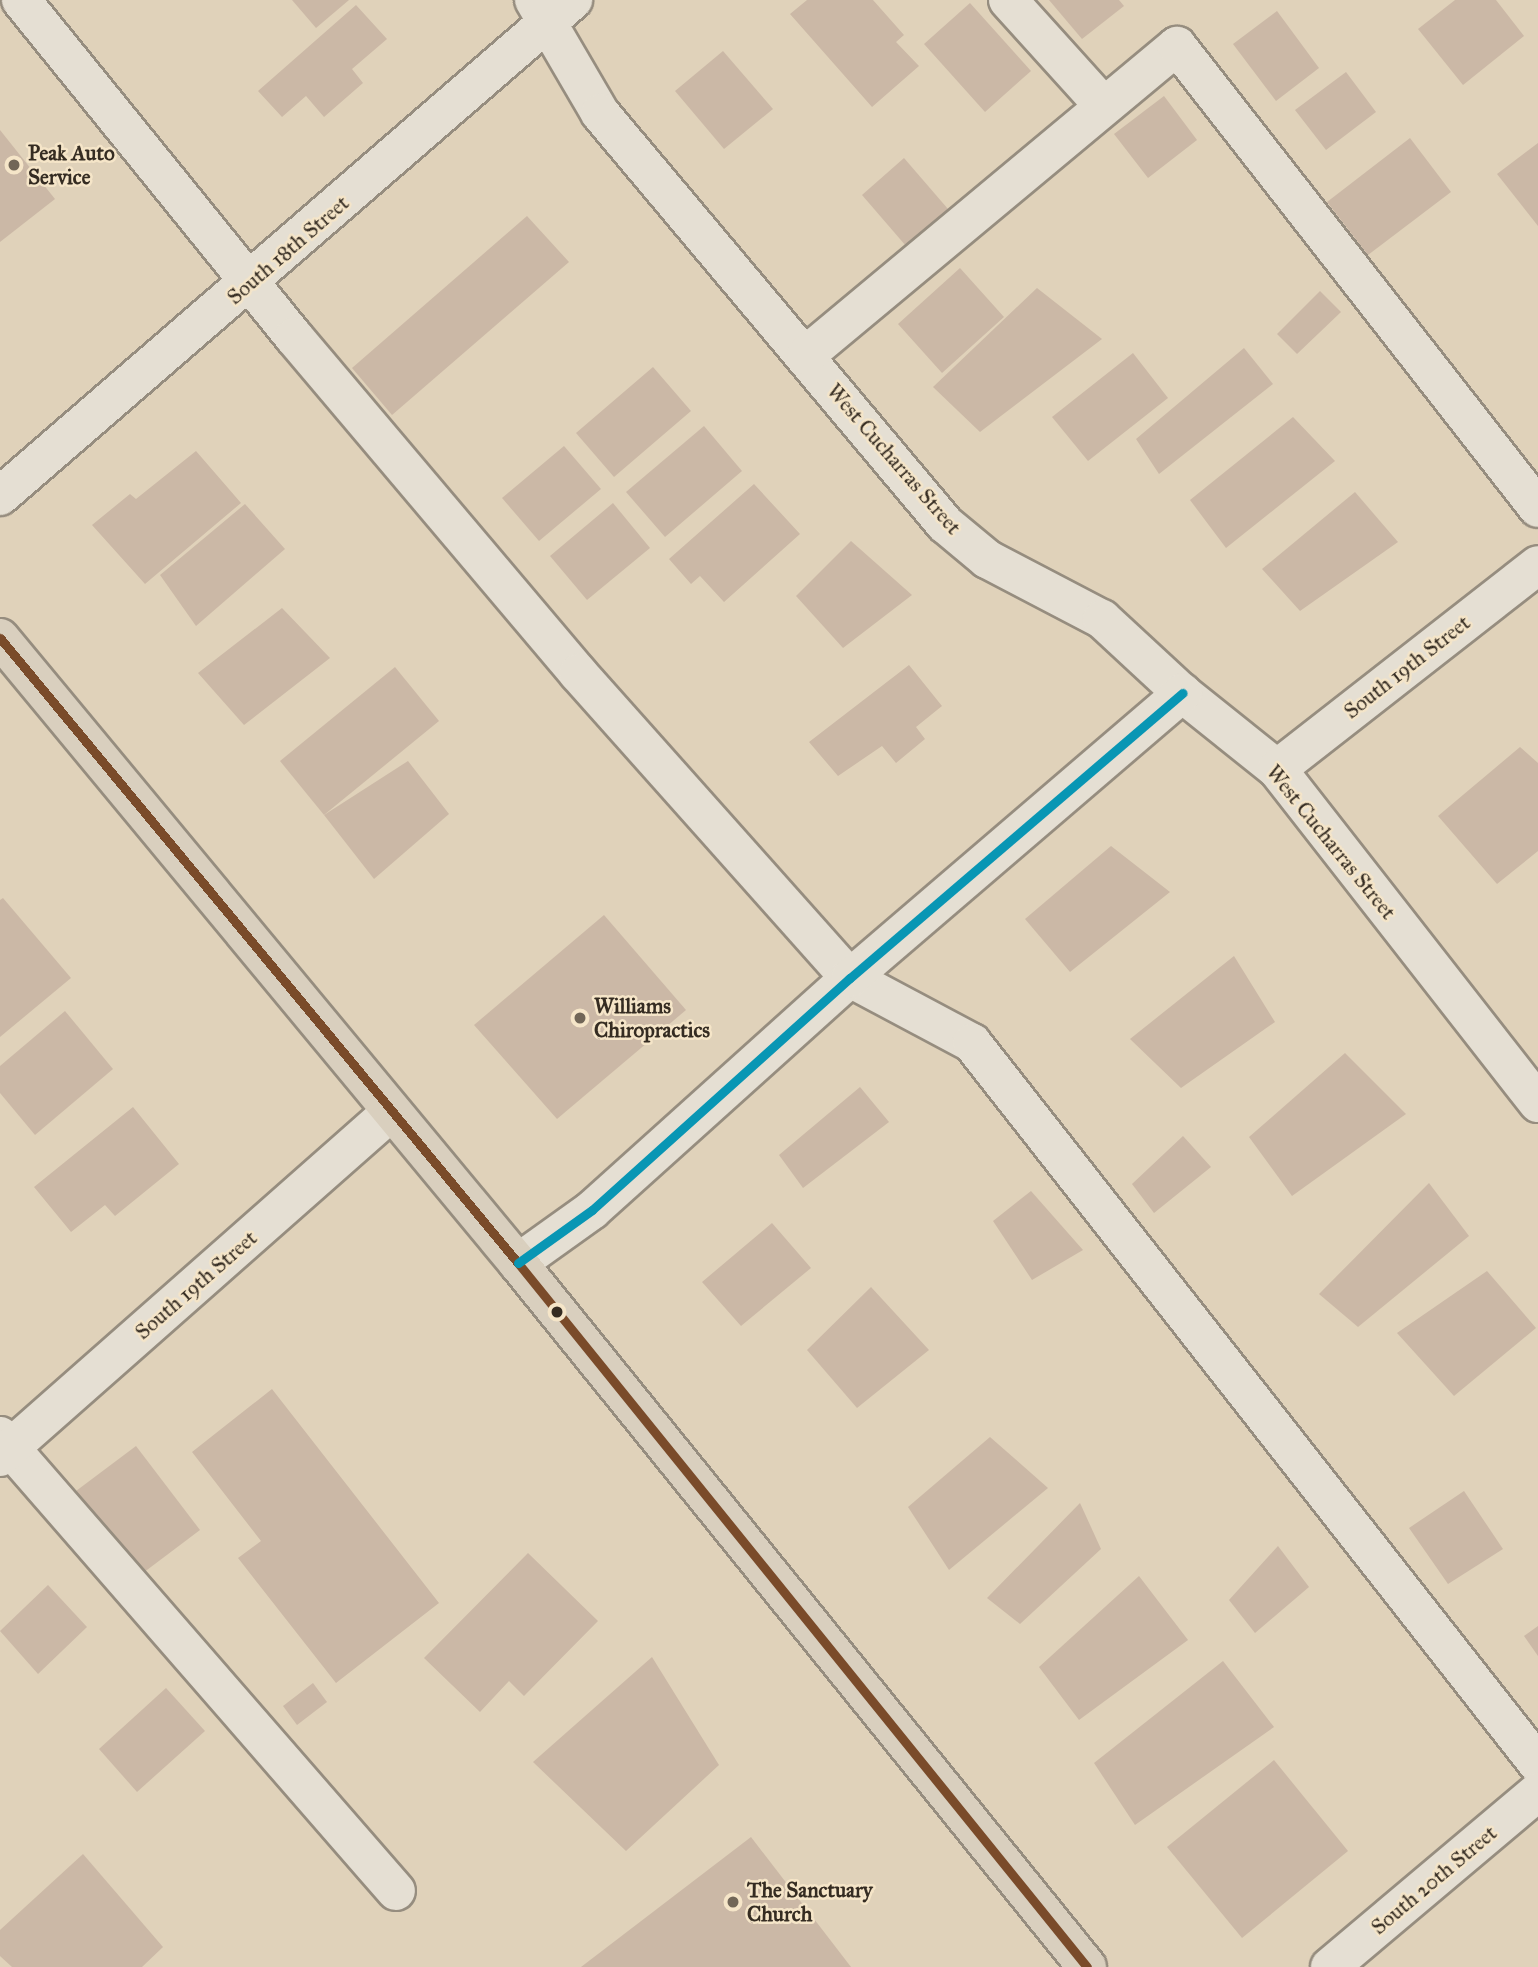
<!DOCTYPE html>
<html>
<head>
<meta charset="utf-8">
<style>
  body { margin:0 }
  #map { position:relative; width:1538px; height:1967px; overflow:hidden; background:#e0d2ba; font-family:"IM FELL Great Primer",serif }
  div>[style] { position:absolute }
  .building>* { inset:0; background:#cbb8a6 }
  .roads { filter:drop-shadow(2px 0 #968d7f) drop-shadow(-2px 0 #968d7f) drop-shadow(0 2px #968d7f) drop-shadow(0 -2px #968d7f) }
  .minor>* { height:38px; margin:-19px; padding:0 19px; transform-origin:19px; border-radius:19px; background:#e5dfd3 }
  .major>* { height:38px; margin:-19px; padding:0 19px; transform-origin:19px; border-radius:19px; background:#d9cfbe }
  .bus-1>* { height:9px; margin:-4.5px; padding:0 4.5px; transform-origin:4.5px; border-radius:4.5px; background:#7a4b2a }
  .bus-2>* { height:9px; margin:-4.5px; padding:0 4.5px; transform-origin:4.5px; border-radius:4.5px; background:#0896b4 }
  .dots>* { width:19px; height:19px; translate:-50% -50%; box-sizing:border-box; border:4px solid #f5e5c8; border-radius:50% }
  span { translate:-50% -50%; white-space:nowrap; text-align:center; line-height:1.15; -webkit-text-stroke:5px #f5e5c8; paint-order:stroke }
  .poi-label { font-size:21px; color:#352c22; font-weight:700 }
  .left { translate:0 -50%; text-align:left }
  .street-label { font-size:21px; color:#352c22 }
</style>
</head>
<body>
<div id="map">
  <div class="building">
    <div style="clip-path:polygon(292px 0,349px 0,316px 28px)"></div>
    <div style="clip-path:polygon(807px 0,873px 0,904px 35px,896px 42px,919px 66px,872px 107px,790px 14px)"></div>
    <div style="clip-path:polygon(1049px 0,1119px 0,1124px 6px,1082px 39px)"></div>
    <div style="clip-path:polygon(1455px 0,1496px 0,1524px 36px,1463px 85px,1418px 29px)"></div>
    <div style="clip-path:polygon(970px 3px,1031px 71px,985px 112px,924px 44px)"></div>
    <div style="clip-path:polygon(356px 5px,387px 39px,352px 69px,363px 83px,324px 117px,306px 96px,282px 117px,258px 91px)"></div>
    <div style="clip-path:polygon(1277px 11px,1319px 68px,1276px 101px,1233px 44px)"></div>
    <div style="clip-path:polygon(723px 51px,773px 109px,724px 149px,675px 91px)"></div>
    <div style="clip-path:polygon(1346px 72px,1376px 112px,1326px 150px,1295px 110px)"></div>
    <div style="clip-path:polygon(1164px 96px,1197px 140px,1148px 178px,1114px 134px)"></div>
    <div style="clip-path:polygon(0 130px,55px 199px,0 242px)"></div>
    <div style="clip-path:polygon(1410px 138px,1451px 192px,1368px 255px,1327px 202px)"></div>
    <div style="clip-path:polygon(1538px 143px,1538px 226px,1497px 174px)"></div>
    <div style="clip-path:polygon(904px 158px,948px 209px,906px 246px,862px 195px)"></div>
    <div style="clip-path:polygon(527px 216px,569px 262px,392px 415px,352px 368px)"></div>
    <div style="clip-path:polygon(960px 268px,1004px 317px,942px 373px,898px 324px)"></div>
    <div style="clip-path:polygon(1037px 288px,1102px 339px,980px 432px,933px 387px)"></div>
    <div style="clip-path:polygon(1320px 291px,1341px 312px,1297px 354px,1277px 334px)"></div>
    <div style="clip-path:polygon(1244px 348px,1273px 384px,1159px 474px,1136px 439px)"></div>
    <div style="clip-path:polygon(1133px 353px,1168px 398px,1088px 461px,1052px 417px)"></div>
    <div style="clip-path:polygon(653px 367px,691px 411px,614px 477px,576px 433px)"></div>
    <div style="clip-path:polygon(1293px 417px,1335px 461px,1226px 548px,1190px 500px)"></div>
    <div style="clip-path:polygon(704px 426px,742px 471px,665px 537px,626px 492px)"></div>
    <div style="clip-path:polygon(564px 446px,601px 489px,539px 541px,502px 498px)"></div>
    <div style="clip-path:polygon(196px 451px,241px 503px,145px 584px,92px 525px,130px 494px,136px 499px)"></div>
    <div style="clip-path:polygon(754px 484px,800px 534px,724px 602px,700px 576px,691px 584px,669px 559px)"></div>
    <div style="clip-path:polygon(1355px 492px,1398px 542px,1300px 611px,1262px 569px)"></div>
    <div style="clip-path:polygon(613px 503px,650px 548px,587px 600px,550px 556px)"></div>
    <div style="clip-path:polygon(245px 504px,285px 549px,196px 626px,160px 575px)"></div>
    <div style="clip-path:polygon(851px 541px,912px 595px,843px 648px,796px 596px)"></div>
    <div style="clip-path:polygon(282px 608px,330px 658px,244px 725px,198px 673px)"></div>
    <div style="clip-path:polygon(909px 665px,942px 706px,916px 727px,925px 739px,896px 763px,882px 746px,838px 776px,809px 742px)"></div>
    <div style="clip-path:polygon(395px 667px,439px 721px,324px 815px,280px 761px)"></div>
    <div style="clip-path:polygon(1520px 747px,1538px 763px,1538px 851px,1497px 884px,1438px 816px)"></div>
    <div style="clip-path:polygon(408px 761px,449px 814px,374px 879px,324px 815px)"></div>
    <div style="clip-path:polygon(1111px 846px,1170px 892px,1070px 972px,1025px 919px)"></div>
    <div style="clip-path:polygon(3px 898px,71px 978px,0 1037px,0 900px)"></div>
    <div style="clip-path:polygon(604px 915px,686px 1010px,557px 1119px,474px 1025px)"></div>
    <div style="clip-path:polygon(1234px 956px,1275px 1022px,1181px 1088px,1130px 1039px)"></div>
    <div style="clip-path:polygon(65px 1011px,113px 1069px,35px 1135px,0 1093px,0 1066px)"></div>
    <div style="clip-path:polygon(1345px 1053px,1406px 1114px,1292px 1196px,1249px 1137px)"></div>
    <div style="clip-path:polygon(860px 1087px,889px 1122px,803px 1188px,779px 1155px)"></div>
    <div style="clip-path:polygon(133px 1107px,179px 1164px,115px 1216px,105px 1205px,71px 1232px,34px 1187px)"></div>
    <div style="clip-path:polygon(1183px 1136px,1211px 1167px,1154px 1213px,1132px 1184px)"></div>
    <div style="clip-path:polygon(1429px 1183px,1469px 1236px,1358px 1327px,1319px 1294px)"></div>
    <div style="clip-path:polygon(1031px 1191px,1083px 1250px,1032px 1280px,993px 1221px)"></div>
    <div style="clip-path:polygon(772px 1223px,811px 1268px,741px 1326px,702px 1282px)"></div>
    <div style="clip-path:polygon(1487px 1271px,1536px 1328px,1454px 1396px,1397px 1333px)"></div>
    <div style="clip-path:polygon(871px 1287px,929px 1350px,857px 1408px,807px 1350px)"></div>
    <div style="clip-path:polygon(272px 1389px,439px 1603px,336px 1683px,238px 1558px,261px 1541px,192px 1452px)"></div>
    <div style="clip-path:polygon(990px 1437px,1048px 1488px,949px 1570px,908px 1507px)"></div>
    <div style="clip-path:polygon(136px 1446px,200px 1530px,139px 1576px,76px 1491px)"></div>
    <div style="clip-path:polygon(1464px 1491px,1503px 1549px,1448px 1584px,1409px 1528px)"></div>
    <div style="clip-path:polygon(1080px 1503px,1101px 1549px,1020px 1624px,987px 1598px)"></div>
    <div style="clip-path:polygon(1278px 1546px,1309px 1587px,1255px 1633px,1229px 1600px)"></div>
    <div style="clip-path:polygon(528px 1553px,598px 1621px,524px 1696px,509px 1681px,480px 1712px,424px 1658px)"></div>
    <div style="clip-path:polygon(1139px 1576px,1188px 1640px,1079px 1720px,1039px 1667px)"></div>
    <div style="clip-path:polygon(48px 1585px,87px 1627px,38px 1674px,0 1631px)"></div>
    <div style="clip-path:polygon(1538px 1626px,1538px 1656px,1524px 1636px)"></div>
    <div style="clip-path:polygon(652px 1657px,719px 1765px,626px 1851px,533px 1762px)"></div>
    <div style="clip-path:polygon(1223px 1661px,1274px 1727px,1135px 1825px,1094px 1763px)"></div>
    <div style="clip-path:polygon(313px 1683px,327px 1702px,297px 1725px,283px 1706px)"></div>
    <div style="clip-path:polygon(166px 1688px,205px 1731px,137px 1792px,99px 1749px)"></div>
    <div style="clip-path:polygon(1274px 1760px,1348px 1851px,1242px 1938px,1167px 1847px)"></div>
    <div style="clip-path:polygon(751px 1837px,851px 1967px,581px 1967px)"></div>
    <div style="clip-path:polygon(83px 1854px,163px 1947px,142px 1967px,12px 1967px,0 1956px,0 1930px)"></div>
  </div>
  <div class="roads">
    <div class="minor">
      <div style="left:21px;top:0;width:434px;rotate:51deg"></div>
      <div style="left:294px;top:337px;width:440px;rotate:49.8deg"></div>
      <div style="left:578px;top:673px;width:409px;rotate:48.3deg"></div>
      <div style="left:850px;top:978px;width:138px;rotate:28deg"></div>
      <div style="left:972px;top:1043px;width:917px;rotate:51.87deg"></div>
      <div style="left:534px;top:0;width:131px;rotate:59.7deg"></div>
      <div style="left:600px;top:113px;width:537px;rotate:49.99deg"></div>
      <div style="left:945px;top:524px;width:55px;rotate:39.8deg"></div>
      <div style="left:987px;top:559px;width:130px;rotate:27.6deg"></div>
      <div style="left:1102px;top:619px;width:109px;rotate:42.8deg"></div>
      <div style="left:1182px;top:693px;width:122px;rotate:38.7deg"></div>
      <div style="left:1277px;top:769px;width:424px;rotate:52deg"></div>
      <div style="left:1008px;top:0;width:140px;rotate:47.9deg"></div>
      <div style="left:806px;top:355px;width:483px;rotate:-39.8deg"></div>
      <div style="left:1177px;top:46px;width:586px;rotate:52deg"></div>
      <div style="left:0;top:496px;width:758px;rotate:-40.88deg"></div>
      <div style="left:1277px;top:769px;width:331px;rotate:-38deg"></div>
      <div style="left:518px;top:1263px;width:91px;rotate:-35.6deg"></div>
      <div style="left:592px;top:1210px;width:347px;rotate:-42deg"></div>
      <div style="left:850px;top:978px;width:438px;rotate:-40.6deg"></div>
      <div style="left:0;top:1436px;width:603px;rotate:48.97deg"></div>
      <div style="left:0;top:1457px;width:521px;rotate:-41.42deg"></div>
      <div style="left:1330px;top:1967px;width:272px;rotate:-40.1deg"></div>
    </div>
    <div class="major">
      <div style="left:0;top:638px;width:812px;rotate:50.35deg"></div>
      <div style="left:518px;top:1263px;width:905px;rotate:51.05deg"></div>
    </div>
  </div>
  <div class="bus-1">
    <div style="left:0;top:638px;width:812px;rotate:50.35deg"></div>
    <div style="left:518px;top:1263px;width:905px;rotate:51.05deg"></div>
  </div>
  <div class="bus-2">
    <div style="left:518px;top:1263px;width:91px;rotate:-35.6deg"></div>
    <div style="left:592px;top:1210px;width:347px;rotate:-42deg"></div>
    <div style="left:850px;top:978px;width:438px;rotate:-40.6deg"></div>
  </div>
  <div class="dots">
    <div style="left:14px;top:165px;background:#716657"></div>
    <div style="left:580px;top:1018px;background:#716657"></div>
    <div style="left:557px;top:1312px;background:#352c22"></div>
    <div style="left:733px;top:1902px;background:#716657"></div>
  </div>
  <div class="poi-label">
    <span class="left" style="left:28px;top:165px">Peak Auto<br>Service</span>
    <span class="left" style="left:594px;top:1018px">Williams<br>Chiropractics</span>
    <span class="left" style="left:747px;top:1902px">The Sanctuary<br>Church</span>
  </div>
  <div class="street-label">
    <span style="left:288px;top:250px;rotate:-41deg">South 18th Street</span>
    <span style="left:894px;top:459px;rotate:49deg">West Cucharras Street</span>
    <span style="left:1407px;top:667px;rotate:-38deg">South 19th Street</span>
    <span style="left:1331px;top:842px;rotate:51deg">West Cucharras Street</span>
    <span style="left:196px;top:1285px;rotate:-41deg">South 19th Street</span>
    <span style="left:1434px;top:1880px;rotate:-40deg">South 20th Street</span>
  </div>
</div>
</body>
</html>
